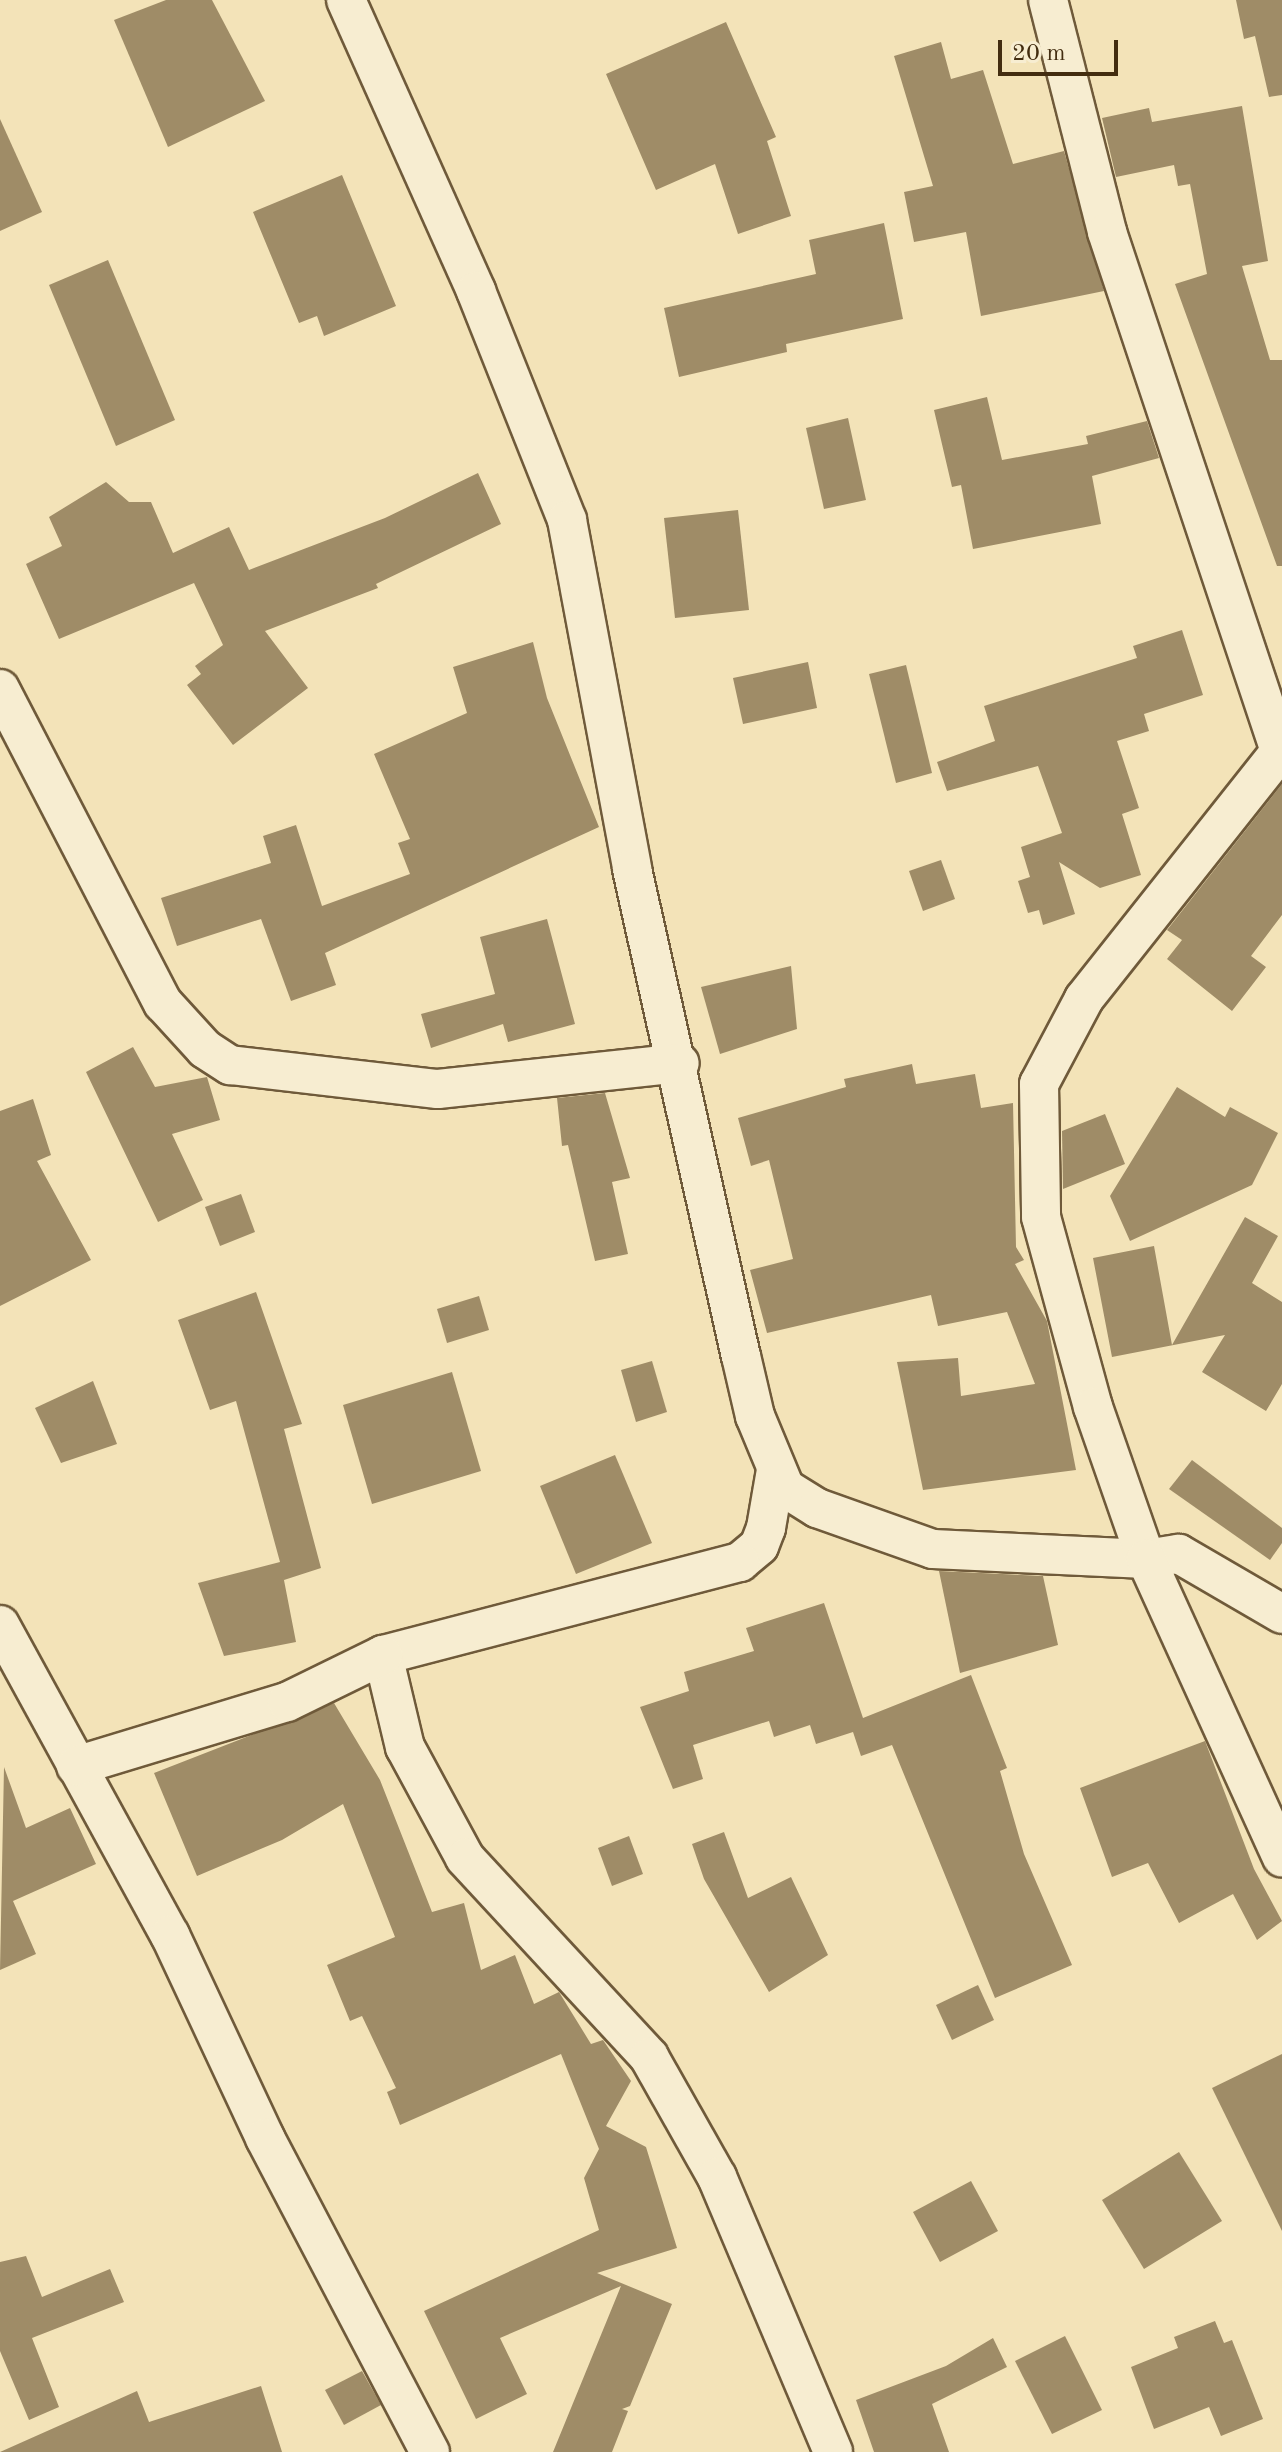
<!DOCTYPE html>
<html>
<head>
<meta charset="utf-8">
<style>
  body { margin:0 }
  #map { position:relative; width:1282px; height:2452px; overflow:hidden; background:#f3e3b8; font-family:"Old Standard TT",serif }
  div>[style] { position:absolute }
  .building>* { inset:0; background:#9f8c67 }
  .roads { filter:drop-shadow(2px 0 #6f5a3a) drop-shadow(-2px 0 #6f5a3a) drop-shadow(0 2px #6f5a3a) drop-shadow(0 -2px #6f5a3a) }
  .minor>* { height:38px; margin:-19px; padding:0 19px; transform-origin:19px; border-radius:19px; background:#f7edd1 }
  span { translate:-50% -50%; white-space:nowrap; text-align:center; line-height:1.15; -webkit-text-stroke:7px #f7edd1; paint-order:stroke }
  .scale { position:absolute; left:998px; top:40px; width:120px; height:36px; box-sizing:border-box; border:4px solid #432d10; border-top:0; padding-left:10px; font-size:24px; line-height:28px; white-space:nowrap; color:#432d10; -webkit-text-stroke:6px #f7edd1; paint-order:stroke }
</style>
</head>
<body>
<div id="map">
  <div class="building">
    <div style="clip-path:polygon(166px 0,212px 0,265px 101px,168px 147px,114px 20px)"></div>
    <div style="clip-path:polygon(1236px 0,1282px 0,1282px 95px,1269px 97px,1255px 36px,1244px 39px)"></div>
    <div style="clip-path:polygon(726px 22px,776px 137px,767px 141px,791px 216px,738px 234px,715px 164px,656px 190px,606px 74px)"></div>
    <div style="clip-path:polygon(941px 42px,951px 79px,983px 70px,1013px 164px,1064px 151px,1104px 291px,981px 316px,966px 232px,914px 242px,904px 192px,933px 186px,894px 56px)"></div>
    <div style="clip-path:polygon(1242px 106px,1268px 261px,1242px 266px,1270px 360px,1282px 360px,1282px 566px,1277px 566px,1175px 284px,1207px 274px,1190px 184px,1178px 186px,1174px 165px,1116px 177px,1102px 118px,1149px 108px,1152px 122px)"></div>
    <div style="clip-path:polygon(0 119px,42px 212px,0 231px)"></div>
    <div style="clip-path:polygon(342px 175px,396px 306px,324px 336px,317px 316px,299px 323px,253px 212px)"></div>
    <div style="clip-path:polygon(884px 223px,903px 319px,786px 344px,787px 352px,679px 377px,664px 308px,816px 274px,809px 240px)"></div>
    <div style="clip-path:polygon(108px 260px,175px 420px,116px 446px,49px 285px)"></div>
    <div style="clip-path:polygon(987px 397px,1002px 460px,1088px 444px,1086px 436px,1147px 421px,1159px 458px,1092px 476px,1101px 524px,973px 549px,961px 485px,952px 487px,934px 410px)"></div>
    <div style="clip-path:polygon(848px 418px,866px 500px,824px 509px,806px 428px)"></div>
    <div style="clip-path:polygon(478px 473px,501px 524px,376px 584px,378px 588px,265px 631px,308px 688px,233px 745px,187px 685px,201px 674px,195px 666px,223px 645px,194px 583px,59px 639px,26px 564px,62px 546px,49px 517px,106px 482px,129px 502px,151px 502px,173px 553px,229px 527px,249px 570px,385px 518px)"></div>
    <div style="clip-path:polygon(738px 510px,749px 610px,675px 618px,664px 518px)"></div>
    <div style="clip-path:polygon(1182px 630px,1203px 695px,1144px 714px,1149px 731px,1117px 741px,1139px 808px,1122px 814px,1141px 875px,1100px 888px,1059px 862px,1075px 914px,1043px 925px,1039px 910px,1028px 913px,1018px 881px,1030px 877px,1021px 847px,1062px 833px,1038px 766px,947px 791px,937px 762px,995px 741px,984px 706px,1137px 658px,1133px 646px)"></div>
    <div style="clip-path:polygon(533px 642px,547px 698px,599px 827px,325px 953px,336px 985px,291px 1001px,261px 919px,177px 946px,161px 898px,271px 863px,263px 836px,296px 825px,322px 906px,410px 874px,398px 843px,410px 839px,374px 754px,467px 713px,453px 667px)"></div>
    <div style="clip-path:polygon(808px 662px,817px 708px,743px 724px,733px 678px)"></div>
    <div style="clip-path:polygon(906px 665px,932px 773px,896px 783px,869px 674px)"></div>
    <div style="clip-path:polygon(1282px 784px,1282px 915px,1251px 956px,1266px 967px,1232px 1011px,1167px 959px,1182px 940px,1167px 930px)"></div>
    <div style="clip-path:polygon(941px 860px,955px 899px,923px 911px,909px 871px)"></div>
    <div style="clip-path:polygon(547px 919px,575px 1024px,508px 1042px,503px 1024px,431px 1048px,421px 1014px,495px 994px,480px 937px)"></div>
    <div style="clip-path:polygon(791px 966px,797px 1029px,720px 1054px,701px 987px)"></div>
    <div style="clip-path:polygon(133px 1047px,155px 1087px,207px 1077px,220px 1120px,172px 1134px,203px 1200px,158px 1222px,86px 1072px)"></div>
    <div style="clip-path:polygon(912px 1064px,916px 1084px,975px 1074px,981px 1108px,1013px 1103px,1016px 1247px,1024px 1260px,1015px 1264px,1047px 1321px,1076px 1470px,923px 1490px,897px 1362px,958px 1358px,961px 1396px,1035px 1384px,1007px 1312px,938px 1326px,931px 1295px,767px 1333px,750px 1270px,793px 1259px,769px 1160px,751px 1166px,738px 1118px,846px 1087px,844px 1079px)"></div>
    <div style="clip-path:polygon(1177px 1087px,1225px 1117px,1230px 1107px,1278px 1133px,1252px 1185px,1130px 1241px,1110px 1196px)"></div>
    <div style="clip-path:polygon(605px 1093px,630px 1178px,612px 1182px,628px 1254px,595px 1261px,568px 1145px,562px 1146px,557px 1098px)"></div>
    <div style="clip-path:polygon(33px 1099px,51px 1155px,37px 1161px,91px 1260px,0 1306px,0 1111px)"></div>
    <div style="clip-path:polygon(1105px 1114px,1125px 1164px,1063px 1189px,1062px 1131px)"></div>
    <div style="clip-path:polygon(241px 1194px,255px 1232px,220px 1246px,205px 1207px)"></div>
    <div style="clip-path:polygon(1245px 1217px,1278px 1236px,1252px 1283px,1282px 1302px,1282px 1384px,1266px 1411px,1202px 1372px,1225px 1335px,1112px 1357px,1093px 1258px,1154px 1246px,1172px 1345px)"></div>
    <div style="clip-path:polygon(256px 1292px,302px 1424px,284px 1429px,321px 1568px,284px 1580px,283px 1575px,296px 1642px,224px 1656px,198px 1583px,280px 1562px,236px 1401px,210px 1410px,178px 1320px)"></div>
    <div style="clip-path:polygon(479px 1296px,489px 1330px,447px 1343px,437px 1309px)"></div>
    <div style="clip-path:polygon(652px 1361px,667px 1412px,636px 1422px,621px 1370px)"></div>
    <div style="clip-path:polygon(452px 1372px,481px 1471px,372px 1504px,343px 1405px)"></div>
    <div style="clip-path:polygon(93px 1381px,117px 1444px,61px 1463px,35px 1408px)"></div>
    <div style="clip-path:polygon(615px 1455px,652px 1543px,576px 1574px,540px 1486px)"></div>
    <div style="clip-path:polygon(1192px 1460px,1282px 1528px,1282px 1543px,1270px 1560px,1169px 1489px)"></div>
    <div style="clip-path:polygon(939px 1571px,1043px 1576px,1058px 1645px,960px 1673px)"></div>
    <div style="clip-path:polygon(824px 1603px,863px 1718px,971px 1675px,1007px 1768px,1000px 1771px,1024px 1854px,1072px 1965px,995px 1998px,892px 1745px,861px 1756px,853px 1732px,816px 1744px,810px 1725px,774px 1737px,769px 1721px,693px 1745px,703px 1779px,673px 1789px,640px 1707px,689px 1691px,684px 1672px,754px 1651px,746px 1628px)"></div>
    <div style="clip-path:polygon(334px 1703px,380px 1780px,432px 1912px,464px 1903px,481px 1970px,515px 1955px,534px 2004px,559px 1992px,591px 2044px,603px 2040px,631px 2081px,606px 2126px,646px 2147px,677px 2248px,597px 2273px,672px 2304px,630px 2406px,622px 2409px,628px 2411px,612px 2452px,553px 2452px,621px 2286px,500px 2338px,527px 2394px,476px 2419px,424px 2311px,599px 2230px,584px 2178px,599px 2149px,561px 2054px,400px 2125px,387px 2092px,396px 2088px,362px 2016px,350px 2021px,327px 1965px,395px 1937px,343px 1804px,282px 1840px,197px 1876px,154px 1773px)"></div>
    <div style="clip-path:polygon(1205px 1741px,1254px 1869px,1282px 1921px,1257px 1940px,1233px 1894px,1179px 1923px,1148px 1863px,1112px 1877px,1080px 1788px)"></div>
    <div style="clip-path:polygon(4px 1767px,26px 1828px,70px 1808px,96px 1864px,13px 1901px,36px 1954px,0 1970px)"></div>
    <div style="clip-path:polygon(724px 1832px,748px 1898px,791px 1877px,828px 1955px,769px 1992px,704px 1879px,692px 1844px)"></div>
    <div style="clip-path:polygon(629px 1836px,643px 1874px,612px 1886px,598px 1848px)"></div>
    <div style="clip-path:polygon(978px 1985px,994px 2020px,952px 2040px,936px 2005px)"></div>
    <div style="clip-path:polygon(1282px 2054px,1282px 2231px,1212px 2088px)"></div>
    <div style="clip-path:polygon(1179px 2152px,1222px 2221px,1144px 2269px,1102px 2200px)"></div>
    <div style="clip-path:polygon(971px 2181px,998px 2231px,940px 2262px,913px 2212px)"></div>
    <div style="clip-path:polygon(26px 2256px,42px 2297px,110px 2269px,124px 2302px,32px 2338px,59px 2407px,29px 2420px,0 2351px,0 2262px)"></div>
    <div style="clip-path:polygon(1215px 2321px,1224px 2343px,1232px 2340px,1263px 2419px,1221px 2436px,1209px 2407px,1154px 2429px,1131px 2367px,1178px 2348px,1174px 2337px)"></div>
    <div style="clip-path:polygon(1065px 2336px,1102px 2410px,1052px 2434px,1015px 2361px)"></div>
    <div style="clip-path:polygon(993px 2338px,1007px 2367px,932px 2404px,949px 2452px,874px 2452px,856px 2400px,946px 2366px)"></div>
    <div style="clip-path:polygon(362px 2371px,381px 2405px,344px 2425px,325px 2390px)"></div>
    <div style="clip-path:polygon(261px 2386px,282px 2452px,0 2452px,137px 2391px,149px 2422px)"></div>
  </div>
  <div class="roads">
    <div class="minor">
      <div style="left:346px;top:0;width:319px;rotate:65.9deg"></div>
      <div style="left:476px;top:291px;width:246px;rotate:68.3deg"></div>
      <div style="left:567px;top:520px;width:355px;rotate:79.4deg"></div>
      <div style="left:632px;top:869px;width:499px;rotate:77.4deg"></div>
      <div style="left:741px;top:1356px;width:62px;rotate:76.9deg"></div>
      <div style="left:755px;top:1416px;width:78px;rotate:67.4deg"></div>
      <div style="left:785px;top:1488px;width:38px;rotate:32deg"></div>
      <div style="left:817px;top:1508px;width:123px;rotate:19.5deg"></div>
      <div style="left:933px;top:1549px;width:213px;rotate:2.7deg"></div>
      <div style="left:1146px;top:1559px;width:33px;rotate:-9deg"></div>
      <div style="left:1179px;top:1554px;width:119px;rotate:30.2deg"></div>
      <div style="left:1048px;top:0;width:239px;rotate:75.7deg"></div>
      <div style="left:1107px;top:232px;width:547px;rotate:71.57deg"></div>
      <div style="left:0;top:689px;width:354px;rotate:62.6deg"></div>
      <div style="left:163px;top:1003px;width:62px;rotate:47.6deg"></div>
      <div style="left:205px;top:1049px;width:30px;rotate:33deg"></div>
      <div style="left:230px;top:1065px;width:209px;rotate:6.6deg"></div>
      <div style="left:438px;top:1089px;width:243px;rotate:-6.1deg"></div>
      <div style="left:1282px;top:749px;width:319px;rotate:128.4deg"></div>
      <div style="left:1084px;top:999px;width:96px;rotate:117.9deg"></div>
      <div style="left:1039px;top:1084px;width:133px;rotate:89.1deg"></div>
      <div style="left:1041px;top:1217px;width:197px;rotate:74.7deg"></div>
      <div style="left:1093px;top:1407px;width:161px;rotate:70.8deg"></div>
      <div style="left:1146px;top:1559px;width:328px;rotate:65.5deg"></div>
      <div style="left:776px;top:1470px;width:59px;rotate:99.8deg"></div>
      <div style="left:766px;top:1528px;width:19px;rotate:111deg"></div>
      <div style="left:759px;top:1546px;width:25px;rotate:140deg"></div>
      <div style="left:740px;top:1562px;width:369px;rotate:165.4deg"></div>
      <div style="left:383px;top:1655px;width:95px;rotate:76.6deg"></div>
      <div style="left:405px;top:1747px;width:126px;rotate:61.6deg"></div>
      <div style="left:465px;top:1858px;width:271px;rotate:47.2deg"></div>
      <div style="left:649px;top:2057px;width:138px;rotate:60.5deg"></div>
      <div style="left:717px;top:2177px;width:298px;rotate:67.1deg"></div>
      <div style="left:0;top:1625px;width:354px;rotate:61.3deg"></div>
      <div style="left:170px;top:1935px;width:224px;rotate:64.9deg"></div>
      <div style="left:265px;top:2138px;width:355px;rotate:62.3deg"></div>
      <div style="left:76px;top:1766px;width:220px;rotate:-16.9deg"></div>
      <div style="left:287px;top:1702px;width:107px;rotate:-26.1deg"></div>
    </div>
  </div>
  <div class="scale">20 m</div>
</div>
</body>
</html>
